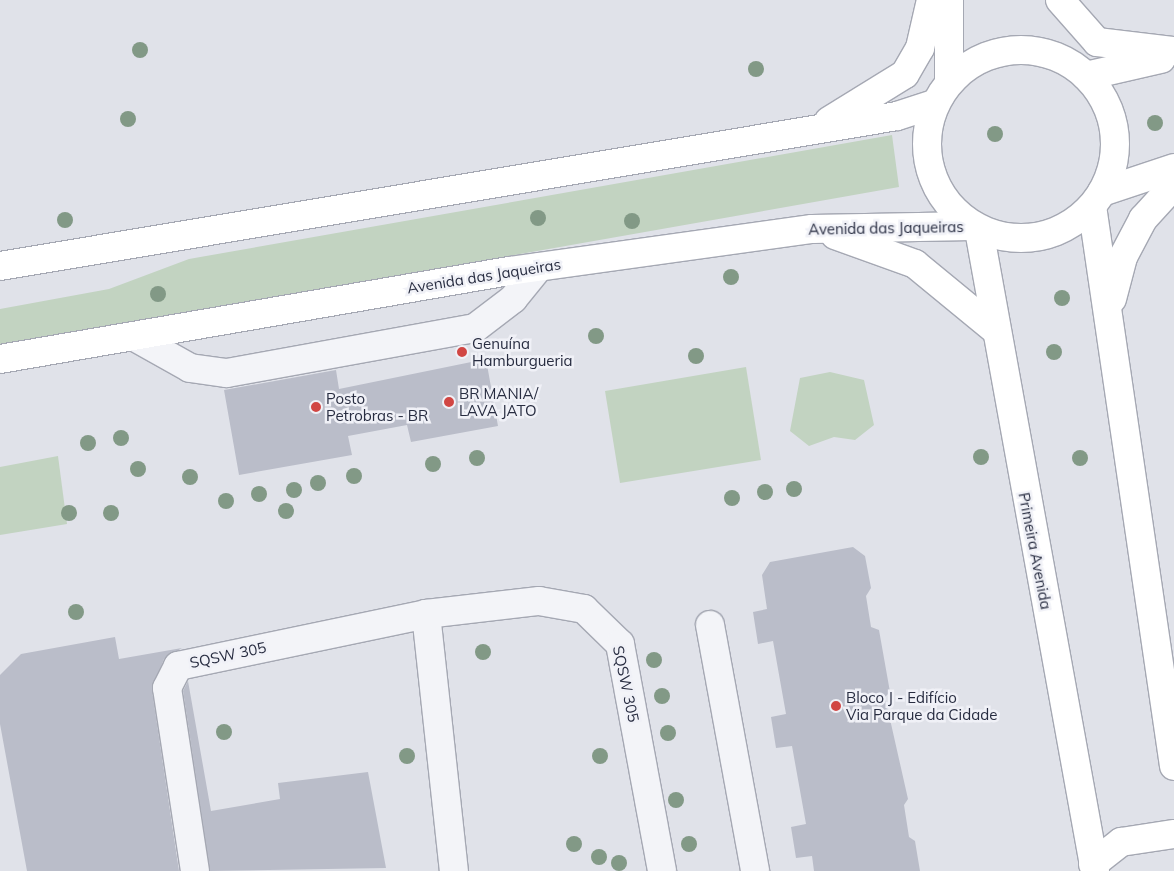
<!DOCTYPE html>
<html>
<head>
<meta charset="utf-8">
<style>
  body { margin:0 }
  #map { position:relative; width:1174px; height:871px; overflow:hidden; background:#e0e2e9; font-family:Mulish,sans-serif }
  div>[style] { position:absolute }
  .green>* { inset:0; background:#c2d3c1 }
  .building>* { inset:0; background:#babdc9 }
  .roads { filter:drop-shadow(1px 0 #a5a8b3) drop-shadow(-1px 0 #a5a8b3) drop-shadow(0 1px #a5a8b3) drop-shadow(0 -1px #a5a8b3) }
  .minor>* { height:28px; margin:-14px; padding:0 14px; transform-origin:14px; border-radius:14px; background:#f3f4f8 }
  .major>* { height:28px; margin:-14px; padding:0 14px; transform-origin:14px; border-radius:14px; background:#fff }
  .major>.ring { margin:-14px; padding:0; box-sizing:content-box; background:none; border:28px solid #fff; border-radius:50% }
  .trees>* { width:16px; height:16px; margin:-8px; border-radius:50%; background:#829986 }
  .dots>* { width:14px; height:14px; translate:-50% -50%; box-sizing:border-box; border:2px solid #f0f1f7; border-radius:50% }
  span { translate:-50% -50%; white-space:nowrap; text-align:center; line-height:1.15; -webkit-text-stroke:5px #f0f1f7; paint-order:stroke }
  .street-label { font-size:15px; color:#282d41 }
  .poi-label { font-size:15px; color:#282d41 }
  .left { translate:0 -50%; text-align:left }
</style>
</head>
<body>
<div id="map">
  <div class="green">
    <div style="clip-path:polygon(892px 135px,899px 187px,0 346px,0 309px,109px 289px,189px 259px)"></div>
    <div style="clip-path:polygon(746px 367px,761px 460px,620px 483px,605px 391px)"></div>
    <div style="clip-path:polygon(830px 372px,864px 380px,874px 425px,855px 440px,834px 437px,809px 446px,790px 431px,800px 378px)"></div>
    <div style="clip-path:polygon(58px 456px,67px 524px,0 535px,0 467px)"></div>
  </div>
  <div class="building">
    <div style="clip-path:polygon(486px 359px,498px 426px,411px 442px,407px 425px,348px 436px,352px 455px,239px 475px,224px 390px,336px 370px,339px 389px)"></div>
    <div style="clip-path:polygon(853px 547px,865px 556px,871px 588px,866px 596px,871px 627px,879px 630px,890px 692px,885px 697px,908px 799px,904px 805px,909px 837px,915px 841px,920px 871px,814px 871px,812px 856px,796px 858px,791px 827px,806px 824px,792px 746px,776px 748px,771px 717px,786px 714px,773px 641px,758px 644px,753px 612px,767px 609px,762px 575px,770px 562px)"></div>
    <div style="clip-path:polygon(115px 637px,119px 659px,182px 648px,164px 659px,152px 690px,179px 871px,27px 871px,0 724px,0 675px,21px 654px)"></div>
    <div style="clip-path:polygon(188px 681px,211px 811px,280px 799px,278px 783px,368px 772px,386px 868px,210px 871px,183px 691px)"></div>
  </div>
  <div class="roads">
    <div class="minor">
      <div style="left:133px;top:336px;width:65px;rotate:29.3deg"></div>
      <div style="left:190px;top:368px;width:37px;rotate:8deg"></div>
      <div style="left:227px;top:373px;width:252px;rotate:-10.3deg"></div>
      <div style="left:475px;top:328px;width:48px;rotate:-37.3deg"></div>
      <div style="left:513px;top:299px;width:41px;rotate:-50.9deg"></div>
      <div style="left:426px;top:614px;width:259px;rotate:83.8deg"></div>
      <div style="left:710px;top:625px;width:250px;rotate:79.6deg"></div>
      <div style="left:195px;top:871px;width:185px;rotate:-98.7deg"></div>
      <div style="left:167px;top:688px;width:25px;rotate:-63deg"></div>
      <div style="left:178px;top:666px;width:253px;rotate:-11.8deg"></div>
      <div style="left:426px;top:614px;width:114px;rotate:-6.6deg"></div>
      <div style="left:539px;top:601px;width:46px;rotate:10.1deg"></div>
      <div style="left:584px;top:609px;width:50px;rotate:44.2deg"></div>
      <div style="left:620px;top:644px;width:231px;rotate:79.5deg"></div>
    </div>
    <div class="major">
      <div style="left:1060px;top:0;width:56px;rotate:48.6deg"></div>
      <div style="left:1097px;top:42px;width:78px;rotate:6.7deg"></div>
      <div class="ring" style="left:927px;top:50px;width:160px;height:160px"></div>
      <div style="left:1086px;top:76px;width:77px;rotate:-12.8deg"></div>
      <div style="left:949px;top:82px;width:82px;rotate:-90deg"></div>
      <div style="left:829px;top:121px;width:89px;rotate:-31.7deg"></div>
      <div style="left:905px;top:74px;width:30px;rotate:-60deg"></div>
      <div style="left:920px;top:48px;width:49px;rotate:-77.1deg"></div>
      <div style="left:1102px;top:192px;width:76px;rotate:-18.4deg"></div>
      <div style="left:1092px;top:206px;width:566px;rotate:81.67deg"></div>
      <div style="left:979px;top:230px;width:651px;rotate:79.74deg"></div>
      <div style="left:835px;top:235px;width:85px;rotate:19.9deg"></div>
      <div style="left:915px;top:264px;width:102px;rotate:39.4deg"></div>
      <div style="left:0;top:266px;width:909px;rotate:-9.49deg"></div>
      <div style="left:897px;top:116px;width:39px;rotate:-18deg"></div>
      <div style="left:1112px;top:299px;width:43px;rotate:-75.3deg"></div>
      <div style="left:1123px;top:257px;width:43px;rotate:-62.2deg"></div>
      <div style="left:1143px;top:219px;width:46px;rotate:-47.6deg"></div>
      <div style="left:0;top:359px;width:517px;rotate:-9.81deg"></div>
      <div style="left:509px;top:271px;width:306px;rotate:-7.9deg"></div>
      <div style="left:812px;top:229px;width:160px;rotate:-1.1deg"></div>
      <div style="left:1093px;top:864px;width:36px;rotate:-38deg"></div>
      <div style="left:1121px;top:842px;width:54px;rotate:-8.6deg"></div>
    </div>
  </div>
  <div class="trees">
    <div style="left:140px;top:50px"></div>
    <div style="left:756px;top:69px"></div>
    <div style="left:128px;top:119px"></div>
    <div style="left:1155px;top:123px"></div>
    <div style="left:995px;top:134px"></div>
    <div style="left:538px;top:218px"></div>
    <div style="left:65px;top:220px"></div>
    <div style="left:632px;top:221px"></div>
    <div style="left:731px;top:277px"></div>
    <div style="left:158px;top:294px"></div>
    <div style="left:1062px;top:298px"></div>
    <div style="left:596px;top:336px"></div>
    <div style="left:1054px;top:352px"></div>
    <div style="left:696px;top:356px"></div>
    <div style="left:121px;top:438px"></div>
    <div style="left:88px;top:443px"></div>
    <div style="left:981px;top:457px"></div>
    <div style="left:477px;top:458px"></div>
    <div style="left:1080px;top:458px"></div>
    <div style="left:433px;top:464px"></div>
    <div style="left:138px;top:469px"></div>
    <div style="left:354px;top:476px"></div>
    <div style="left:190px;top:477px"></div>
    <div style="left:318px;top:483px"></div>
    <div style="left:794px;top:489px"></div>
    <div style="left:294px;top:490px"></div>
    <div style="left:765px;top:492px"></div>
    <div style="left:259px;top:494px"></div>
    <div style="left:732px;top:498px"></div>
    <div style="left:226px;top:501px"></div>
    <div style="left:286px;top:511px"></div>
    <div style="left:69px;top:513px"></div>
    <div style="left:111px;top:513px"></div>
    <div style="left:76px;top:612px"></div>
    <div style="left:483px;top:652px"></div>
    <div style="left:654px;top:660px"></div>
    <div style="left:662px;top:696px"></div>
    <div style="left:224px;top:732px"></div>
    <div style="left:668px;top:733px"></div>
    <div style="left:407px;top:756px"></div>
    <div style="left:600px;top:756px"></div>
    <div style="left:676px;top:800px"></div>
    <div style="left:574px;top:844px"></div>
    <div style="left:689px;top:844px"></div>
    <div style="left:599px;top:857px"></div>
    <div style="left:619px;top:863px"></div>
  </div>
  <div class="dots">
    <div style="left:462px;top:352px;background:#d14643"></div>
    <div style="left:449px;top:402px;background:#d14643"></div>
    <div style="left:316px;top:407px;background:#d14643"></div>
    <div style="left:836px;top:706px;background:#d14643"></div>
  </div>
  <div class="street-label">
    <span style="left:886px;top:228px;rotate:-1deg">Avenida das Jaqueiras</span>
    <span style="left:484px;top:276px;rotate:-9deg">Avenida das Jaqueiras</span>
    <span style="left:1035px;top:551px;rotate:79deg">Primeira Avenida</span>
    <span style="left:228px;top:655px;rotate:-12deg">SQSW 305</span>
    <span style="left:626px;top:684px;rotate:78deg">SQSW 305</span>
  </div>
  <div class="poi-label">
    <span class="left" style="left:472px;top:352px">Genuína<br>Hamburgueria</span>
    <span class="left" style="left:459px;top:402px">BR MANIA/<br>LAVA JATO</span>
    <span class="left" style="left:326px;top:407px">Posto<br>Petrobras - BR</span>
    <span class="left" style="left:846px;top:706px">Bloco J - Edifício<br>Via Parque da Cidade</span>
  </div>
</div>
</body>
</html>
